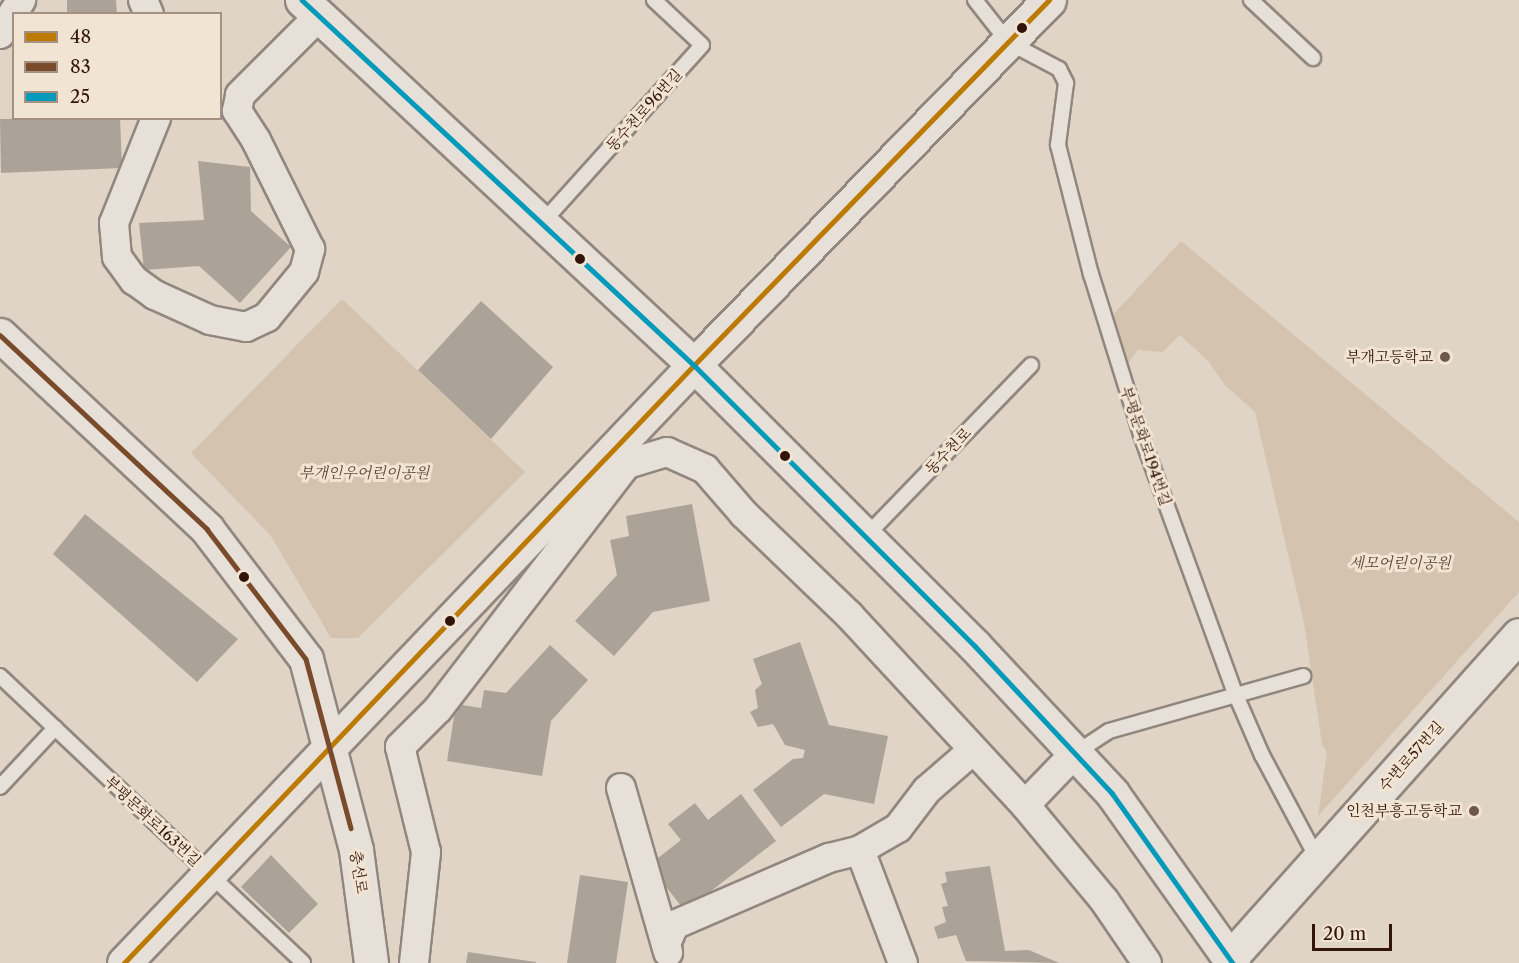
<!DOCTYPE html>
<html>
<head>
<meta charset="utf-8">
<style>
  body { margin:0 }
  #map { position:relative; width:1519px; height:963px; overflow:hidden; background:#dfd4c5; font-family:"Libre Caslon Text","Noto Serif KR",serif }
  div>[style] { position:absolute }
  .green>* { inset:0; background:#d4c3ae }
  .building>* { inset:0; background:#aca398 }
  .roads { filter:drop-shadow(2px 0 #91877e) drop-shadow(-2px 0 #91877e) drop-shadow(0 2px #91877e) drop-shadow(0 -2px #91877e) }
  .service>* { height:14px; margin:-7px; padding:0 7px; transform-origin:7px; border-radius:7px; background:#e6e0d9 }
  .minor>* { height:28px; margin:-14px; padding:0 14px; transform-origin:14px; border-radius:14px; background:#e6e0d9 }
  .tertiary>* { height:33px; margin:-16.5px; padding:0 16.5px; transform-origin:16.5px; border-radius:16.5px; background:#e6e0d9 }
  .bus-1>* { height:4.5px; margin:-2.25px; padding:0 2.25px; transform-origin:2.25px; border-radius:2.25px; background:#bc7a03 }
  .bus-2>* { height:4.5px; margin:-2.25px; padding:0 2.25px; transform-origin:2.25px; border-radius:2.25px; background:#7a4b2a }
  .bus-3>* { height:4.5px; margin:-2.25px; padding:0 2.25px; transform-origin:2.25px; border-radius:2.25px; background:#059aba }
  .dots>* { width:16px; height:16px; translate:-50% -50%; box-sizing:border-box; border:3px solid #f1e4d2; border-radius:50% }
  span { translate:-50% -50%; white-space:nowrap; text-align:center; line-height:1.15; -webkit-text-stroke:6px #f1e4d2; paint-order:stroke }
  .street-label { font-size:15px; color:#31140a }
  .poi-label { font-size:15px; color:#31140a }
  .right { translate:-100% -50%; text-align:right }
  .park-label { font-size:15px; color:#5f4436; font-style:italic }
  .legend { position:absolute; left:12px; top:12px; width:210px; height:108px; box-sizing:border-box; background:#f1e4d2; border:2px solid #a49182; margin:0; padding:8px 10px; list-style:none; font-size:18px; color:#31140a }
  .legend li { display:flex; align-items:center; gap:12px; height:30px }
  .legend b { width:30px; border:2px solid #a49182 }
  .scale { position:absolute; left:1312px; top:924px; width:80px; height:27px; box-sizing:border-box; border:3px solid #31140a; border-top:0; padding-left:8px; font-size:18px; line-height:21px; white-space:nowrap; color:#31140a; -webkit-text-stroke:4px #f1e4d2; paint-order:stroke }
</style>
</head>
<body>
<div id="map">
  <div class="green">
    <div style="clip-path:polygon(1181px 241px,1519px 522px,1519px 592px,1318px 816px,1327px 752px,1322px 744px,1304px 623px,1255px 412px,1224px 384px,1208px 361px,1180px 335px,1163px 352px,1138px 350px,1128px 363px,1113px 315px)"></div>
    <div style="clip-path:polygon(342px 299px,525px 472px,358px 638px,331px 638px,271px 536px,191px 453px)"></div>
  </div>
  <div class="building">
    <div style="clip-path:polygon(67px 0,116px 0,117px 14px,67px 14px)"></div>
    <div style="clip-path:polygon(120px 118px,122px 168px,1px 173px,0 119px)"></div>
    <div style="clip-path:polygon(198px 161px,250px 167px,251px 211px,291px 247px,240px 303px,199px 266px,144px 270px,139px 223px,204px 220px)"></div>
    <div style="clip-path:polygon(481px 301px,553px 367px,491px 439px,418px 370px)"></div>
    <div style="clip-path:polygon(692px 504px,710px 601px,653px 612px,614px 656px,575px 621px,617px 575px,610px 540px,629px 536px,626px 516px)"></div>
    <div style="clip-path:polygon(85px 514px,238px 639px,197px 682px,53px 554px)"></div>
    <div style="clip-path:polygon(800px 642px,829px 725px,888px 736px,874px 804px,824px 794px,781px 827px,753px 790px,793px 759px,803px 758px,805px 750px,785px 745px,773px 724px,758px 727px,750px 712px,758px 708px,755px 690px,762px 684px,753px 659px)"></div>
    <div style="clip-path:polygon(550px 645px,588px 680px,551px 721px,542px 776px,447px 761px,456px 704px,481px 708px,484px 690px,506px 693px)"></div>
    <div style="clip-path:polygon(741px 794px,776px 841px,685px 911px,649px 865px,681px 840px,668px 824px,695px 803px,708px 820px)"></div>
    <div style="clip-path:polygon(271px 855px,318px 904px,289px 933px,241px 887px)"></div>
    <div style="clip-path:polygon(990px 866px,1005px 951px,1029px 950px,1059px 963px,966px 961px,956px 935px,938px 939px,934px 927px,946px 922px,942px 907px,948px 906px,941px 884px,947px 882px,945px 872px)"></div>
    <div style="clip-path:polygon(580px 875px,628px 882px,616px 963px,567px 963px)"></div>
    <div style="clip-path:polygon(468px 952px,536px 962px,536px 963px,466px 963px)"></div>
  </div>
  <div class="roads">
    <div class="service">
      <div style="left:975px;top:0;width:53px;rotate:51.8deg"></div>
      <div style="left:1008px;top:42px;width:58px;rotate:27.9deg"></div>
      <div style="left:1059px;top:69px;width:16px;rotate:63deg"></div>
      <div style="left:1066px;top:83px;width:63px;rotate:97.4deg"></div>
      <div style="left:1058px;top:145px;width:133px;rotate:75.7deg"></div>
      <div style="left:1091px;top:274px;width:169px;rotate:72.7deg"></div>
      <div style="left:1141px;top:435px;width:275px;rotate:70deg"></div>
      <div style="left:1235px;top:693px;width:68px;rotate:66.5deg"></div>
      <div style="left:1262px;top:755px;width:119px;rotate:61.9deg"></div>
      <div style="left:1251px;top:0;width:85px;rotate:43.1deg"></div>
      <div style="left:542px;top:223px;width:239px;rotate:-48deg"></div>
      <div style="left:702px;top:45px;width:66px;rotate:-136.8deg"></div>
      <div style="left:865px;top:537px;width:239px;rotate:-46deg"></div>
      <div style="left:0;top:676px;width:417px;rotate:43.4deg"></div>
      <div style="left:1074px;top:754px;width:42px;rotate:-33.3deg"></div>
      <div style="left:1109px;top:731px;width:202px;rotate:-15.8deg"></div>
      <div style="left:0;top:787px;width:81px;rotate:-47deg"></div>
    </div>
    <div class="minor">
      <div style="left:143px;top:0;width:15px;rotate:67deg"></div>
      <div style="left:0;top:34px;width:40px;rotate:-58deg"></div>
      <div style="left:156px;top:118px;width:113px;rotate:111.8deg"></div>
      <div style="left:114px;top:223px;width:34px;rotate:85deg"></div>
      <div style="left:117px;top:257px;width:29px;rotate:54deg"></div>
      <div style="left:134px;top:280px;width:26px;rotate:36deg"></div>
      <div style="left:155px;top:295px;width:60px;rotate:24.4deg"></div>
      <div style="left:210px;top:320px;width:37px;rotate:11deg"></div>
      <div style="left:246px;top:327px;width:23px;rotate:-25deg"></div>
      <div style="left:267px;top:317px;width:58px;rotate:-50.6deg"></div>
      <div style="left:304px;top:272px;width:24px;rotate:-75deg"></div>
      <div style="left:310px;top:249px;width:122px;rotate:-116.4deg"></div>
      <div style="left:256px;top:140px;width:35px;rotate:-123deg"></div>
      <div style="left:237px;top:111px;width:16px;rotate:-79deg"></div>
      <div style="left:240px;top:95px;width:112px;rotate:-45deg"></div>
      <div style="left:621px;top:788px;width:171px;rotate:74deg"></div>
      <div style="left:1025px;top:805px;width:124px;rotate:50.3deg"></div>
      <div style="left:1104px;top:900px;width:76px;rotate:55.7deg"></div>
      <div style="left:860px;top:850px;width:44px;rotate:-30.1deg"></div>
      <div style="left:898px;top:828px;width:48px;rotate:-52.7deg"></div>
      <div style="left:927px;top:790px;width:61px;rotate:-41deg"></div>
      <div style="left:666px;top:944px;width:21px;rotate:-67deg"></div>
      <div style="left:674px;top:925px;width:169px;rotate:-23.4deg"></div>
      <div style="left:829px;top:858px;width:32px;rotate:-14deg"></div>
      <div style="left:860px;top:850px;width:121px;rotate:69.2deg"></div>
      <div style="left:414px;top:963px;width:112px;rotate:-83.8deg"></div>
      <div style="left:426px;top:852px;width:108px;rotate:-103.9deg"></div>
      <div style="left:400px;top:747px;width:54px;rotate:-45deg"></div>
      <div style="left:438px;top:709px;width:309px;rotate:-52.4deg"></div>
      <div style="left:627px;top:464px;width:42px;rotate:-16.7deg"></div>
      <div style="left:667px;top:452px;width:42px;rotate:24.1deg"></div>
      <div style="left:705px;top:469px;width:60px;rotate:49.1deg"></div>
      <div style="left:744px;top:514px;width:146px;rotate:43.9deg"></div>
      <div style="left:849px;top:615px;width:259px;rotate:47.2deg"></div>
      <div style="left:1025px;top:805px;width:71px;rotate:-46.1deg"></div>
    </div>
    <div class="tertiary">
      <div style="left:302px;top:0;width:536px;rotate:42.96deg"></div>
      <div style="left:694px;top:365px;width:397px;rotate:45deg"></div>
      <div style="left:975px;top:646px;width:201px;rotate:47deg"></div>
      <div style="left:1112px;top:793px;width:209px;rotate:54.6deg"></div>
      <div style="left:0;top:335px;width:284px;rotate:43.1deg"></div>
      <div style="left:207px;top:529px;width:163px;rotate:52.7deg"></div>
      <div style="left:306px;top:659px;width:197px;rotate:75.3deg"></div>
      <div style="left:356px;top:850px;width:114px;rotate:82.4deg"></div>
      <div style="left:1230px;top:958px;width:433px;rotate:-48.2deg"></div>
      <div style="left:124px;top:963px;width:826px;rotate:-46.37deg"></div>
      <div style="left:694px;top:365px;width:509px;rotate:-45.8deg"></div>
    </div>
  </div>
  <div class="bus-1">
    <div style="left:124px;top:963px;width:826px;rotate:-46.37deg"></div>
    <div style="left:694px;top:365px;width:509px;rotate:-45.8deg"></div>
  </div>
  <div class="bus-2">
    <div style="left:0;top:335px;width:284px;rotate:43.1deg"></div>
    <div style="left:207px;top:529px;width:163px;rotate:52.7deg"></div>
    <div style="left:306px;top:659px;width:175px;rotate:75.1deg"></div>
  </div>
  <div class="bus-3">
    <div style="left:302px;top:0;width:536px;rotate:42.96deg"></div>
    <div style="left:694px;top:365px;width:397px;rotate:45deg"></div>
    <div style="left:975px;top:646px;width:201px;rotate:47deg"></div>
    <div style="left:1112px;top:793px;width:209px;rotate:54.6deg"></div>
  </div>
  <div class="dots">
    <div style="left:1022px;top:28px;background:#31140a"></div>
    <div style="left:580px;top:259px;background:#31140a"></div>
    <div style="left:1445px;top:357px;background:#6e574b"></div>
    <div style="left:785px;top:456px;background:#31140a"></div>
    <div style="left:244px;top:577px;background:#31140a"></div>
    <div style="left:450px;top:621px;background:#31140a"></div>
    <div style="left:1474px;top:811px;background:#6e574b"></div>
  </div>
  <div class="street-label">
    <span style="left:644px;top:110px;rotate:-48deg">동수천로96번길</span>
    <span style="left:1146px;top:446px;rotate:71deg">부평문화로194번길</span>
    <span style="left:948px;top:451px;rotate:-46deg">동수천로</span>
    <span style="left:1411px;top:756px;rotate:-48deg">수변로57번길</span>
    <span style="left:153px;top:821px;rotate:43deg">부평문화로163번길</span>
    <span style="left:359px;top:872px;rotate:81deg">충선로</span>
  </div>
  <div class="poi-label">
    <span class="right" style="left:1433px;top:357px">부개고등학교</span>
    <span class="right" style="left:1462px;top:811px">인천부흥고등학교</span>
  </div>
  <div class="park-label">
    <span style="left:364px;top:473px">부개인우어린이공원</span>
    <span style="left:1400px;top:563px">세모어린이공원</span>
  </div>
  <ul class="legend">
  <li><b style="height:8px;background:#bc7a03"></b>48</li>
  <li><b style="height:8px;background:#7a4b2a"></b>83</li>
  <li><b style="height:8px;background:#059aba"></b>25</li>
  </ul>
  <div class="scale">20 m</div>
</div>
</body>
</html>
